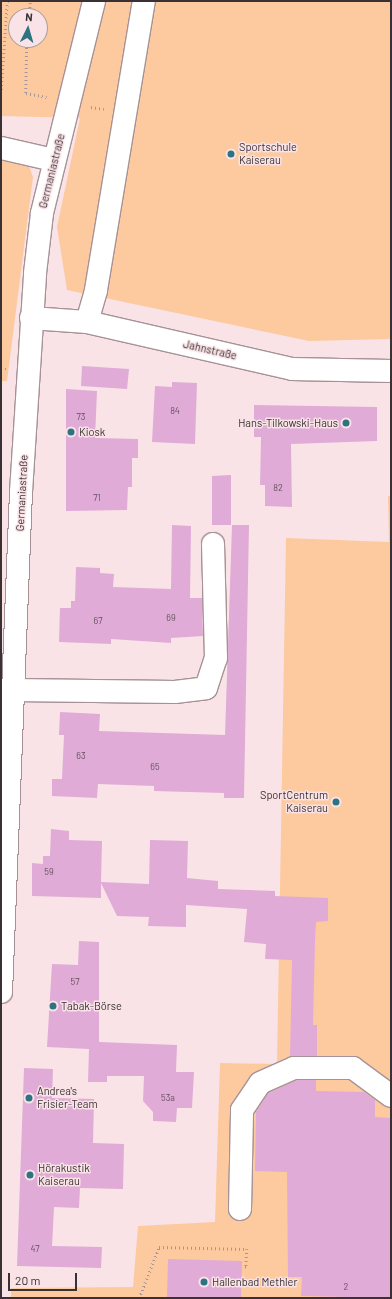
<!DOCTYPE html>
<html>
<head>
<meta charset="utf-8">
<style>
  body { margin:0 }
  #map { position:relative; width:392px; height:1299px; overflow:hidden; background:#f9e3e7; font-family:Barlow,sans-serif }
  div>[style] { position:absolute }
  .green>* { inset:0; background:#fcca9e }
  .building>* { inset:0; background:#e0abd7 }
  .path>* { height:2.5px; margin-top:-1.25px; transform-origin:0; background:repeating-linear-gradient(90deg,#a69699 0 1px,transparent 0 4px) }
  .roads { filter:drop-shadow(1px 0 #a69296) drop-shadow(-1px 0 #a69296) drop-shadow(0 1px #a69296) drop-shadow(0 -1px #a69296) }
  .minor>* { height:22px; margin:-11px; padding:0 11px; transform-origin:11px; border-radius:11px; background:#fff }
  .dots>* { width:11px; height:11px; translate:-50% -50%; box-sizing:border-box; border:2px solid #f9e3e7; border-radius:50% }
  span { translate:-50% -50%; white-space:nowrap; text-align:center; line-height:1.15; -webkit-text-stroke:3px #f9e3e7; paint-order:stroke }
  .number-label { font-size:9px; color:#63505c }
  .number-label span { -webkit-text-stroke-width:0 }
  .poi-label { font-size:11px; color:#393133 }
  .left { translate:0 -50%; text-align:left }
  .right { translate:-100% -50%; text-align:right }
  .street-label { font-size:11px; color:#393133 }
  .frame { position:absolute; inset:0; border:2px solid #393133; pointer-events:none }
  .north { position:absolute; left:8px; top:8px; width:40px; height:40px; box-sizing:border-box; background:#f9e3e7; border:1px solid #ac9c9f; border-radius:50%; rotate:5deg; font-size:11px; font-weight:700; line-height:16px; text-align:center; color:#393133 }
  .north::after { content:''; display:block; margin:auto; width:14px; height:18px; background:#2d7480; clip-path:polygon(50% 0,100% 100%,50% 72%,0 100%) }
  .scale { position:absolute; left:8px; top:1273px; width:69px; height:18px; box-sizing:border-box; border:2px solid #393133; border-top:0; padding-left:5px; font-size:12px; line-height:14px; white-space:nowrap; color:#393133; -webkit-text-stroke:3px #f9e3e7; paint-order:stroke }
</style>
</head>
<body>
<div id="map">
  <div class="green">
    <div style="clip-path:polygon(evenodd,1px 1px,391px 1px,391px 339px,309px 341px,67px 290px,57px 227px,80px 118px,1px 116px,1px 1px,16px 16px,40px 16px,40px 40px,16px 40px,16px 16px)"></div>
    <div style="clip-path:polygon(1px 156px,13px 157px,29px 166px,33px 177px,7px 381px,1px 381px)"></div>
    <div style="clip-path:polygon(388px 496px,391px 496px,391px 1298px,11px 1298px,11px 1288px,133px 1287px,138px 1226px,215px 1222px,220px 1063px,277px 1064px,286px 538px,389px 542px)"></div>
  </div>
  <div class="building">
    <div style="clip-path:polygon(82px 366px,129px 369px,127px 389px,81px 386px)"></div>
    <div style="clip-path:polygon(172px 382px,197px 383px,195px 444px,152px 442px,155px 386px,172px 387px)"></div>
    <div style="clip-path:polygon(66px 389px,97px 391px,95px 438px,138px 439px,138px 458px,132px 458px,132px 487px,128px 487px,127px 510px,66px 511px)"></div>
    <div style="clip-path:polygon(254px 405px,377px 407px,377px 441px,291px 444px,292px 507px,265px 506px,265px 485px,260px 485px,261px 437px,254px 437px)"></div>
    <div style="clip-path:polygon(231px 475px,231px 525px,212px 525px,212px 476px)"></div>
    <div style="clip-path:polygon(172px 525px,191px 526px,190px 598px,202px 598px,203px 636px,171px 638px,171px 643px,111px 639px,111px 644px,59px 642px,60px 608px,71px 608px,71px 601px,75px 601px,76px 567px,100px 568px,100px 573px,114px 574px,113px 587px,171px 589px)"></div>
    <div style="clip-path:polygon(232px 525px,249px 525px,244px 798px,224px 798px,224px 793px,154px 791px,154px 786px,98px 784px,97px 798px,52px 796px,52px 779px,62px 779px,64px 735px,59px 735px,60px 712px,100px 714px,99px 731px,225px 735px)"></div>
    <div style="clip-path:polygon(51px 829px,69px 831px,69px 840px,102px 841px,101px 882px,149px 884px,150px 840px,188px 841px,187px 878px,218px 881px,218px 889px,275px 891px,275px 896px,328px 898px,328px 921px,316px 922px,315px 941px,313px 1025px,317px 1025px,317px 1056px,290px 1056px,292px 960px,265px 959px,266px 944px,244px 942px,247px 909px,186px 905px,186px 927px,148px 926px,149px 917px,117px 916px,101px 883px,101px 898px,32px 896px,32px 863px,43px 864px,43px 856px,50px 856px)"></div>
    <div style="clip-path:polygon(79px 941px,99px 942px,99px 1042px,177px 1045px,176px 1072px,194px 1072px,192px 1108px,177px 1108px,176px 1122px,153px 1121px,153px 1112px,143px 1101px,144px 1076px,107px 1076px,107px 1082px,88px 1082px,89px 1049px,47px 1047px,52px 964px,78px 965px)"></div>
    <div style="clip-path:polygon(24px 1068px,53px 1069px,52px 1098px,94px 1099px,93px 1143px,124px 1144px,123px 1189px,80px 1188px,79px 1208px,54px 1207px,52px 1246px,102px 1247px,101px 1268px,17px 1266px)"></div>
    <div style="clip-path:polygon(297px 1080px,316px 1080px,316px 1091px,364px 1092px,375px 1100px,375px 1117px,391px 1118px,391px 1298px,301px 1296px,302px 1277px,288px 1277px,287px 1172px,255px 1171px,256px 1112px,268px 1093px)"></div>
    <div style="clip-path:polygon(168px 1259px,242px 1261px,241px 1298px,167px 1298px)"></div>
  </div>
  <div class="path">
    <div style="left:29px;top:16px;width:15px;rotate:-86deg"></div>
    <div style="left:27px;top:40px;width:53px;rotate:91.1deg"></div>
    <div style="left:26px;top:93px;width:21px;rotate:11deg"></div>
    <div style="left:1px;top:90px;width:89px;rotate:-86.1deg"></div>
    <div style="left:91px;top:107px;width:13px;rotate:9deg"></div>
    <div style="left:1px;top:369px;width:6px"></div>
    <div style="left:139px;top:1298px;width:55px;rotate:-68.6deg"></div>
    <div style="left:159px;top:1247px;width:88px;rotate:1.3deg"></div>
    <div style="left:247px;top:1249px;width:18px;rotate:93deg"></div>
    <div style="left:246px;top:1267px;width:4px;rotate:180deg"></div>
  </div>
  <div class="roads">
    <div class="minor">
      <div style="left:1px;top:148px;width:54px;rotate:12.8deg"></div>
      <div style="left:31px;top:318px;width:56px;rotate:4.1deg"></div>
      <div style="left:87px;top:322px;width:210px;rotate:12.9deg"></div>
      <div style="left:292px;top:369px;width:99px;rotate:1.2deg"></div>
      <div style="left:87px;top:322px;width:33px;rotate:-74deg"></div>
      <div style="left:96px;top:290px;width:293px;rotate:-80.6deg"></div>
      <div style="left:13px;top:690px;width:162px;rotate:0.7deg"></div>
      <div style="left:175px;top:692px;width:31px;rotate:-7deg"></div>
      <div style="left:206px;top:688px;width:32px;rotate:-72deg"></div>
      <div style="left:216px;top:658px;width:114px;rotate:-91.5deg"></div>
      <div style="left:1px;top:992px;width:500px;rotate:-87.71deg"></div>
      <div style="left:21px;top:492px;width:219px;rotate:-86.3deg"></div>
      <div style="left:35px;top:273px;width:60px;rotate:-83.3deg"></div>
      <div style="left:42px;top:213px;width:218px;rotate:-76.2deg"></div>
      <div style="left:240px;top:1209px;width:99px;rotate:-88.8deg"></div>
      <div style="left:242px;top:1110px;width:32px;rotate:-56deg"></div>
      <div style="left:260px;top:1083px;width:37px;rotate:-24deg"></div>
      <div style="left:294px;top:1068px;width:59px"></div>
      <div style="left:353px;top:1068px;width:47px;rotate:36.4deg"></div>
    </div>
  </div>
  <div class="dots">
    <div style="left:231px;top:154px;background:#2d7480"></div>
    <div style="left:346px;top:423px;background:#2d7480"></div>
    <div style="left:71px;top:432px;background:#2d7480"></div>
    <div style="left:336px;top:802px;background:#2d7480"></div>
    <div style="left:53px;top:1006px;background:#2d7480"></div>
    <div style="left:29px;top:1098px;background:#2d7480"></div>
    <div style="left:30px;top:1175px;background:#2d7480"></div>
    <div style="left:204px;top:1282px;background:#2d7480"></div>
  </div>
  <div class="number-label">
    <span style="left:175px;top:411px">84</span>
    <span style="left:81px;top:417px">73</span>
    <span style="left:278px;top:488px">82</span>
    <span style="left:97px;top:498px">71</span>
    <span style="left:171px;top:618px">69</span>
    <span style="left:98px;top:621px">67</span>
    <span style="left:81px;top:756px">63</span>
    <span style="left:155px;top:767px">65</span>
    <span style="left:49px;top:872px">59</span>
    <span style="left:75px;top:982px">57</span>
    <span style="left:168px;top:1098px">53a</span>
    <span style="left:35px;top:1249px">47</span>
    <span style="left:346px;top:1287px">2</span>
  </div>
  <div class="poi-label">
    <span class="left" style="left:239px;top:154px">Sportschule<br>Kaiserau</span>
    <span class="right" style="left:338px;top:423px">Hans-Tilkowski-Haus</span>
    <span class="left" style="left:79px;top:432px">Kiosk</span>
    <span class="right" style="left:328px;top:802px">SportCentrum<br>Kaiserau</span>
    <span class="left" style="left:61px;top:1006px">Tabak-Börse</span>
    <span class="left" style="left:37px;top:1098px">Andrea's<br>Frisier-Team</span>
    <span class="left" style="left:38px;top:1175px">Hörakustik<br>Kaiserau</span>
    <span class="left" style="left:212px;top:1282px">Hallenbad Methler</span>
  </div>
  <div class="street-label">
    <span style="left:52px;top:171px;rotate:-76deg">Germaniastraße</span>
    <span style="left:210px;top:350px;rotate:13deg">Jahnstraße</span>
    <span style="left:22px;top:493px;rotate:-87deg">Germaniastraße</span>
  </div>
  <div class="frame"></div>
  <div class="north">N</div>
  <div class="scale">20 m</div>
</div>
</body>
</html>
